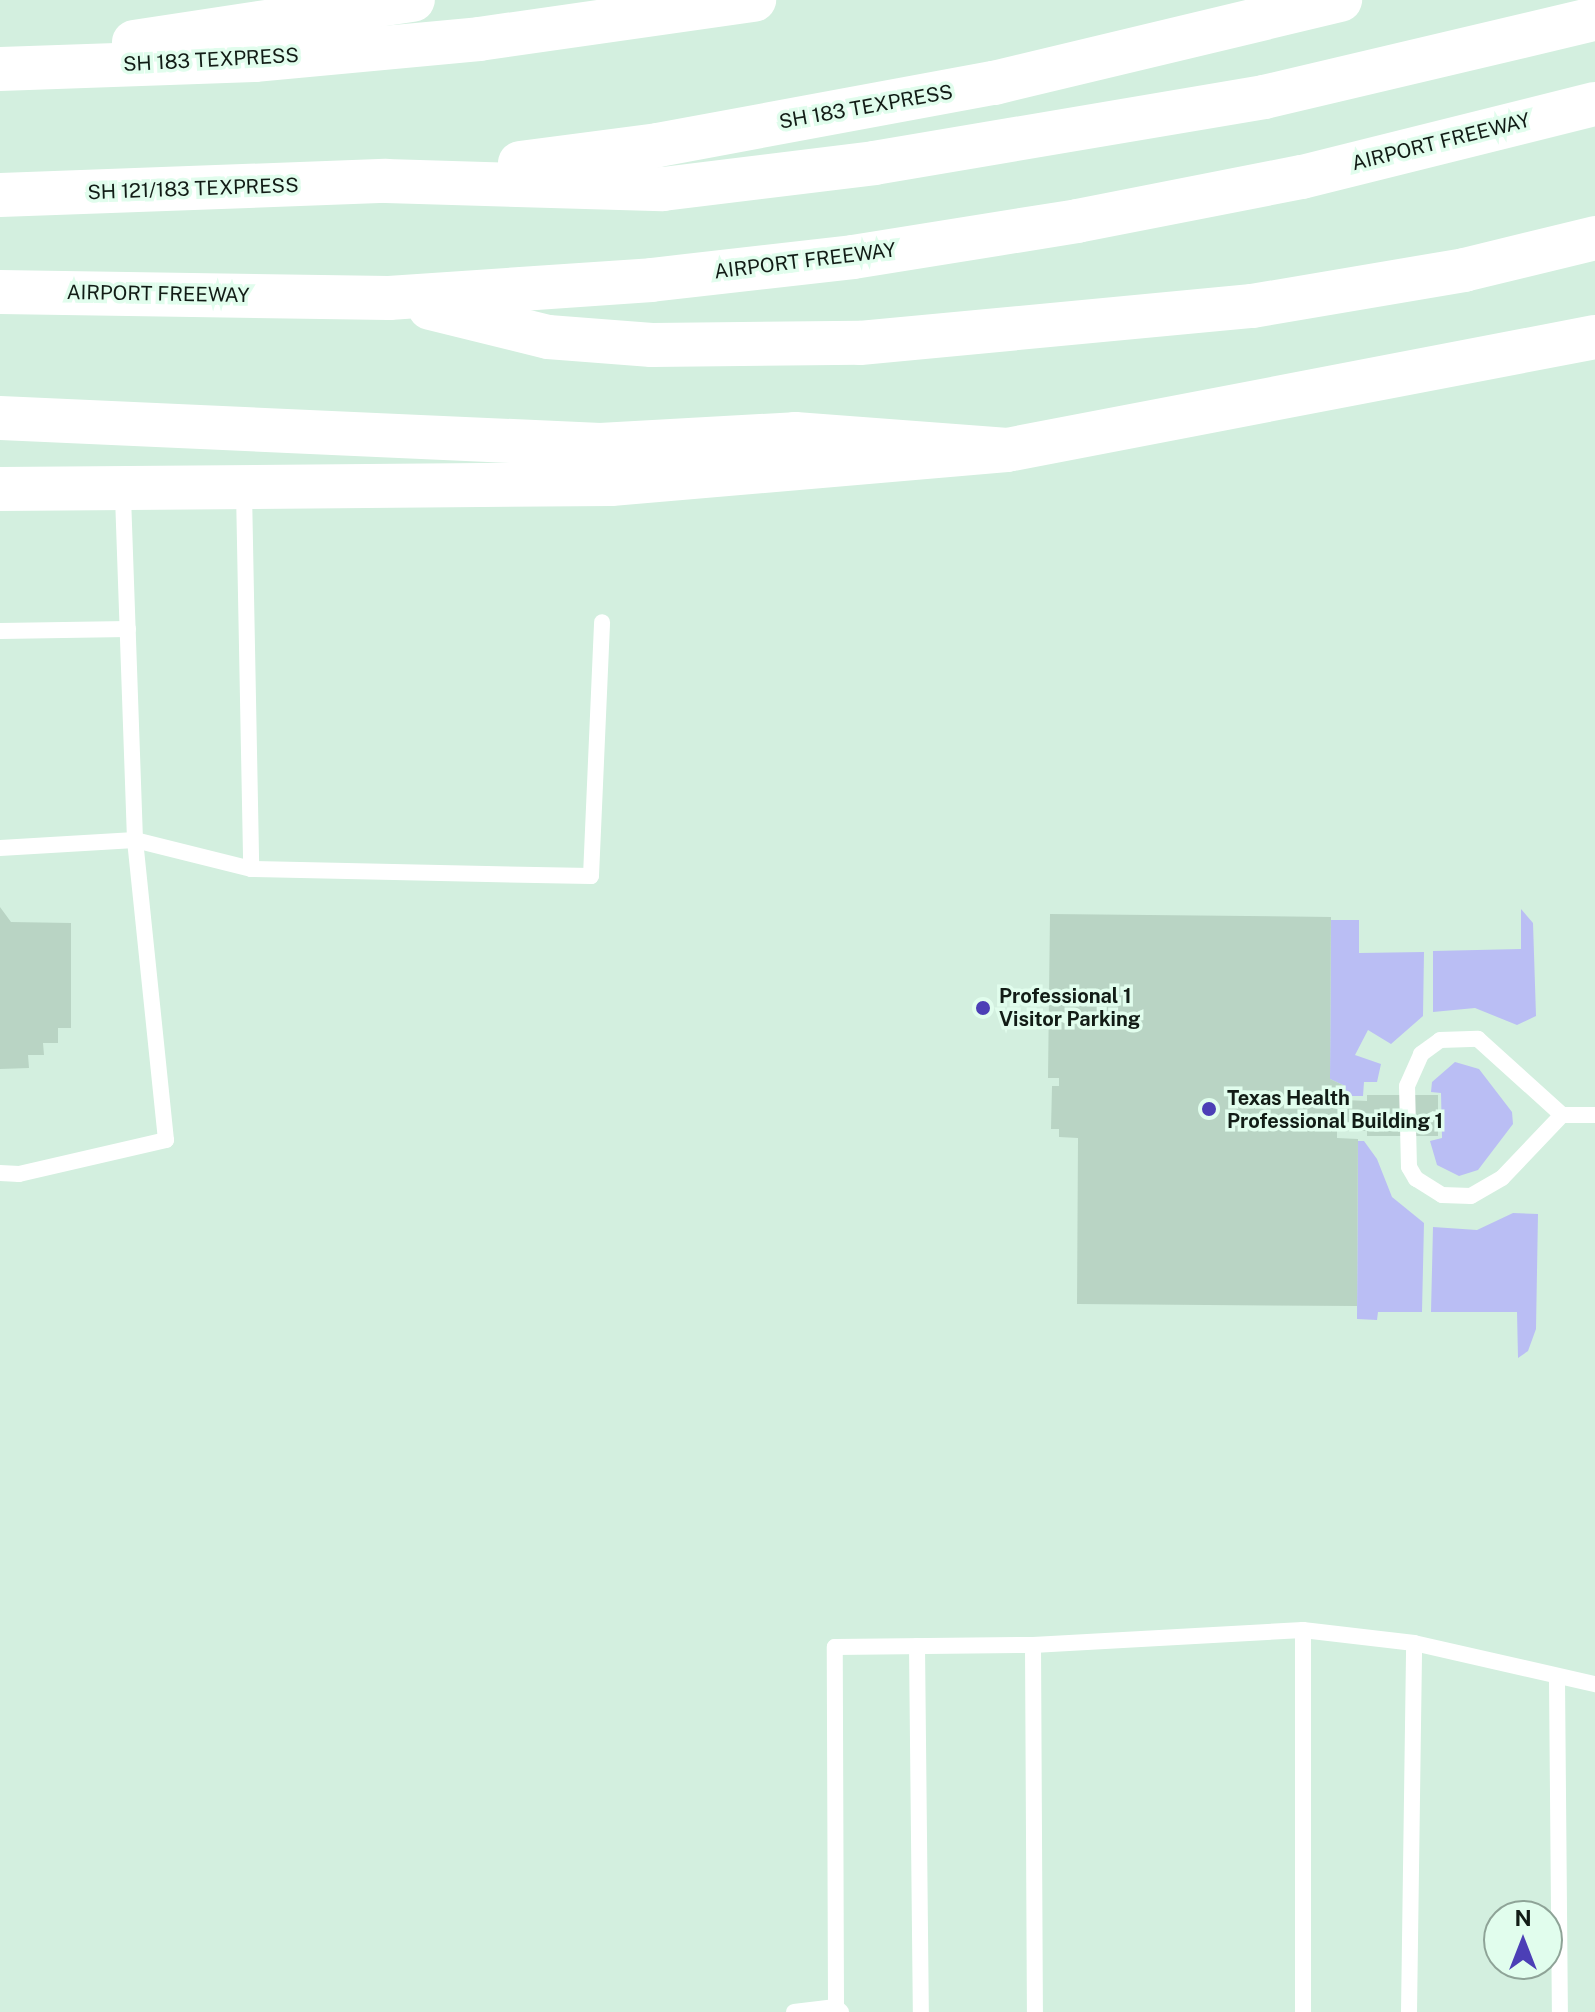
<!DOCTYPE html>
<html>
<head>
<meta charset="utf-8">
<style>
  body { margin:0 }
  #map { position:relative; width:1595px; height:2012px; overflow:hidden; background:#d3efdf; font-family:"Public Sans",sans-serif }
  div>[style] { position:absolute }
  .green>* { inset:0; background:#babef4 }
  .building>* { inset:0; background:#b9d4c4 }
  .lane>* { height:16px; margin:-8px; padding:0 8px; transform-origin:8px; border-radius:8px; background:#fff }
  .secondary>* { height:44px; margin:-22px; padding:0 22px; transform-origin:22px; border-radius:22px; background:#fff }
  .highway>* { height:44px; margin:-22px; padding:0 22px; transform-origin:22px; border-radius:22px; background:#fff }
  .dots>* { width:22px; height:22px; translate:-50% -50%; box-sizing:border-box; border:4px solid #e1fded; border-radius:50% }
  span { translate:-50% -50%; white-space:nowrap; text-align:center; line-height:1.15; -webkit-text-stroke:7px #e1fded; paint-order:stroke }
  .street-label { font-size:20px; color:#121c16 }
  .poi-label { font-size:20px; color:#121c16; font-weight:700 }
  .left { translate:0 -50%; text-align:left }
  .north { position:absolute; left:1483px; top:1900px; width:80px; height:80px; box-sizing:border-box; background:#e1fded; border:2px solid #8ea397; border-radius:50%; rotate:0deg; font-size:22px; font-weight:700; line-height:32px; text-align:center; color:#121c16 }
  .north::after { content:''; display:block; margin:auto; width:28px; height:36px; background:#4c3fb6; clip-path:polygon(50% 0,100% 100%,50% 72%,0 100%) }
</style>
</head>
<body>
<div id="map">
  <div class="green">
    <div style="clip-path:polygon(1521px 909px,1533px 923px,1536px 1016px,1517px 1025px,1475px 1008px,1433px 1012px,1433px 951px,1521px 949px)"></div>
    <div style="clip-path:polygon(1331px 920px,1359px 920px,1359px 953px,1424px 952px,1423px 1016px,1391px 1044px,1368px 1030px,1355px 1055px,1381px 1064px,1377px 1082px,1364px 1082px,1363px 1096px,1345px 1096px,1345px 1086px,1330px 1079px)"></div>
    <div style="clip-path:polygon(1455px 1062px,1479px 1069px,1512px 1112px,1513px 1124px,1478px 1170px,1459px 1176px,1437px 1165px,1430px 1141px,1442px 1138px,1441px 1093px,1431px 1092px,1432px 1082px)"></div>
    <div style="clip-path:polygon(1358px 1141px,1364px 1141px,1377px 1159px,1392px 1197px,1424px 1223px,1422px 1312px,1378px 1312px,1377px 1320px,1357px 1319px)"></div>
    <div style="clip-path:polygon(1513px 1213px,1538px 1214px,1536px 1329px,1528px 1351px,1518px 1358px,1517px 1312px,1431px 1312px,1433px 1227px,1477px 1230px)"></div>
  </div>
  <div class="building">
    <div style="clip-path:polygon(0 907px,11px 922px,71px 923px,71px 1028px,58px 1028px,58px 1043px,43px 1043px,44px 1055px,28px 1055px,29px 1068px,0 1069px)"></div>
    <div style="clip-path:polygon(1050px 914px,1331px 917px,1330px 1079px,1345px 1086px,1345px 1100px,1367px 1101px,1367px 1095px,1438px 1095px,1438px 1136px,1367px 1136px,1367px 1131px,1337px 1130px,1337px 1138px,1358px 1139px,1357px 1306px,1077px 1304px,1078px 1138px,1059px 1137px,1059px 1129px,1051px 1129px,1052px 1086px,1059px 1086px,1059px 1078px,1048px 1078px)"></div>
  </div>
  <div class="lane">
    <div style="left:244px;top:491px;width:378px;rotate:88.9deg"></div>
    <div style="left:251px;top:869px;width:340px;rotate:1.2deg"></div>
    <div style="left:591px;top:876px;width:254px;rotate:-87.5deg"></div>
    <div style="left:0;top:631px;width:128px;rotate:-0.9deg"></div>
    <div style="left:0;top:848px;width:135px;rotate:-3.4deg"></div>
    <div style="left:135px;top:840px;width:350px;rotate:-92deg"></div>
    <div style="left:1562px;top:1115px;width:87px;rotate:133.6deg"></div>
    <div style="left:1502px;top:1178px;width:36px;rotate:150deg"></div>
    <div style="left:1471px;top:1196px;width:29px;rotate:-178deg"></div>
    <div style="left:1442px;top:1195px;width:31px;rotate:-148deg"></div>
    <div style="left:1416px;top:1179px;width:14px;rotate:-120deg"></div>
    <div style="left:1409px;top:1167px;width:81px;rotate:-91.4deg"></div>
    <div style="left:1407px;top:1086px;width:35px;rotate:-66deg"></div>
    <div style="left:1421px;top:1054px;width:24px;rotate:-36deg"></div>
    <div style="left:1440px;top:1040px;width:38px;rotate:-2deg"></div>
    <div style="left:1478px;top:1039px;width:113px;rotate:42.1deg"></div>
    <div style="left:1562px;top:1115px;width:33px"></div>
    <div style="left:0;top:1173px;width:19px;rotate:3deg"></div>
    <div style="left:19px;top:1174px;width:151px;rotate:-13deg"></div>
    <div style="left:166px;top:1140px;width:302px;rotate:-95.9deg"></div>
    <div style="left:135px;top:840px;width:120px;rotate:14deg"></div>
    <div style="left:1303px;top:1630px;width:382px;rotate:90deg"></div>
    <div style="left:1033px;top:1645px;width:367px;rotate:89.7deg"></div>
    <div style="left:917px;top:1646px;width:366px;rotate:89.4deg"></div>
    <div style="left:1557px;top:1680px;width:332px;rotate:89.5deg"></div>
    <div style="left:794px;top:2012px;width:42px;rotate:-6.8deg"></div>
    <div style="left:841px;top:2012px;width:7px;rotate:-135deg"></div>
    <div style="left:836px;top:2007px;width:360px;rotate:-90.2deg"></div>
    <div style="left:835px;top:1647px;width:198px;rotate:-0.6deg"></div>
    <div style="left:1033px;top:1645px;width:270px;rotate:-3.2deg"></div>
    <div style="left:1303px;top:1630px;width:112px;rotate:6.7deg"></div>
    <div style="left:1414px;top:1643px;width:186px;rotate:12.8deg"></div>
    <div style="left:1409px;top:2012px;width:369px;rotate:-89.2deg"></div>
  </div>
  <div class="secondary">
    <div style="left:0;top:489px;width:611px;rotate:-0.47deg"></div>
    <div style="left:611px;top:484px;width:397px;rotate:-4.9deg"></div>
    <div style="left:1007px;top:450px;width:599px;rotate:-10.88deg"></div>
  </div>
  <div class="highway">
    <div style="left:134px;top:42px;width:282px;rotate:-8.6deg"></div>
    <div style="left:0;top:69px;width:254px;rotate:-2deg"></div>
    <div style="left:254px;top:60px;width:226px;rotate:-5.3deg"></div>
    <div style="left:479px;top:39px;width:278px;rotate:-8.1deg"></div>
    <div style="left:520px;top:163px;width:139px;rotate:-7.4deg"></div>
    <div style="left:658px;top:145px;width:342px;rotate:-10.5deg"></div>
    <div style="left:994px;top:83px;width:356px;rotate:-13.5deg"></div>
    <div style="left:0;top:195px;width:386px;rotate:-2.1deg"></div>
    <div style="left:386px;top:181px;width:277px;rotate:1.7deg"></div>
    <div style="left:663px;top:189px;width:213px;rotate:-7deg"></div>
    <div style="left:874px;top:163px;width:396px;rotate:-9.6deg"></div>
    <div style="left:1264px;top:97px;width:340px;rotate:-13.3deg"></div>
    <div style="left:0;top:292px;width:389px;rotate:0.9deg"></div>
    <div style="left:389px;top:298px;width:263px;rotate:-3.9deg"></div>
    <div style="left:651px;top:280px;width:203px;rotate:-6.5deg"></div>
    <div style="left:853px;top:257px;width:227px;rotate:-9.1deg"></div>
    <div style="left:1077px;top:221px;width:229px;rotate:-11.1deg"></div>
    <div style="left:1302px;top:177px;width:302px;rotate:-14deg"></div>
    <div style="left:430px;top:308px;width:122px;rotate:13.8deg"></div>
    <div style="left:548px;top:337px;width:104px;rotate:4.4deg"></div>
    <div style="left:652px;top:345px;width:208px;rotate:-0.6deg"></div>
    <div style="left:860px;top:343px;width:394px;rotate:-5.4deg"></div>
    <div style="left:1252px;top:306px;width:215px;rotate:-9.6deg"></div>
    <div style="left:1464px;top:270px;width:135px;rotate:-13.7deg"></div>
    <div style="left:0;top:418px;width:601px;rotate:2.58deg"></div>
    <div style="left:600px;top:445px;width:195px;rotate:-3.2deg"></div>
    <div style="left:795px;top:434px;width:213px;rotate:4.3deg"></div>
  </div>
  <div class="dots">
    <div style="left:983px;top:1008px;background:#4c3fb6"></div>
    <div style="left:1209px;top:1109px;background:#4c3fb6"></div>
  </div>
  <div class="street-label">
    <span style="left:211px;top:60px;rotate:-3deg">SH 183 TEXPRESS</span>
    <span style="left:866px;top:107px;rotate:-10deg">SH 183 TEXPRESS</span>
    <span style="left:1441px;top:142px;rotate:-14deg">AIRPORT FREEWAY</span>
    <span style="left:193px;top:189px;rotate:-2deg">SH 121/183 TEXPRESS</span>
    <span style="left:805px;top:261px;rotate:-7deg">AIRPORT FREEWAY</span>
    <span style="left:158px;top:294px;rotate:1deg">AIRPORT FREEWAY</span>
  </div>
  <div class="poi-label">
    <span class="left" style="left:999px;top:1008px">Professional 1<br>Visitor Parking</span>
    <span class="left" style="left:1227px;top:1110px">Texas Health<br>Professional Building 1</span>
  </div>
  <div class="north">N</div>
</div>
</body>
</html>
